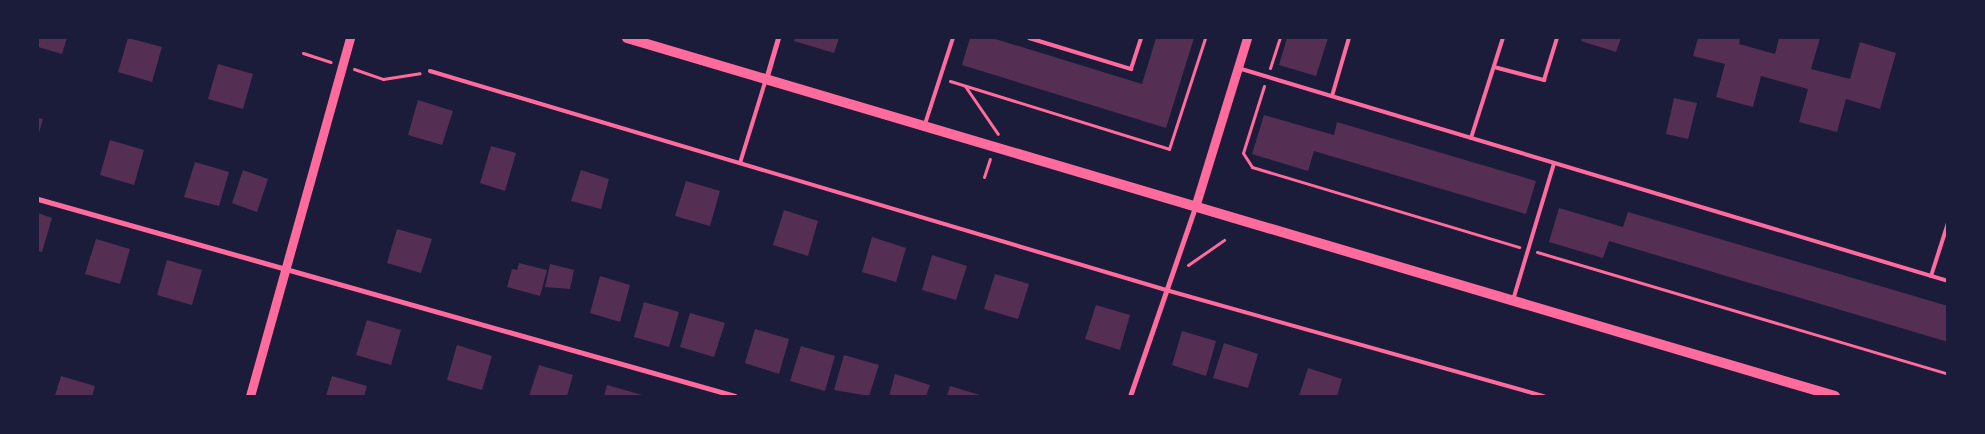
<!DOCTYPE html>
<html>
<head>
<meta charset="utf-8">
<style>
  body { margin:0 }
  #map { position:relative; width:1985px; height:434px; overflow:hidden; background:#1b1b3a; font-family:Montserrat,sans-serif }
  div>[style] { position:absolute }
  .building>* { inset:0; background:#542f53 }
  .path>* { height:3px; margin:-1.5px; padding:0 1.5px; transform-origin:1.5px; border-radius:1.5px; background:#ff6b9d }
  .service>* { height:4px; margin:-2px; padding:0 2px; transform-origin:2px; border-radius:2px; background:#ff6b9d }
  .minor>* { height:5px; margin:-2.5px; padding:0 2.5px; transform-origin:2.5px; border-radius:2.5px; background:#ff6b9d }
  .tertiary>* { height:9px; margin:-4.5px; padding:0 4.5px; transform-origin:4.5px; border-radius:4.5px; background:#ff6b9d }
  .secondary>* { height:10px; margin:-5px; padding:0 5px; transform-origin:5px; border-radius:5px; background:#ff6b9d }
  span { translate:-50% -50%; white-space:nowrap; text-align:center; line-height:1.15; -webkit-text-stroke:4px #1b1b3a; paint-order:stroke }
  .frame { position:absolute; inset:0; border:39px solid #1b1b3a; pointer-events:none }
</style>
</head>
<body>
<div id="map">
  <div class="building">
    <div style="clip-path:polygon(38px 38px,67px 38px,62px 54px,38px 47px)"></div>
    <div style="clip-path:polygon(128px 38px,162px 47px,152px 82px,118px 72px)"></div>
    <div style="clip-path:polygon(795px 38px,839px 38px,834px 53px,794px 41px)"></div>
    <div style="clip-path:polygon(970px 38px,992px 38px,1142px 84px,1156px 38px,1194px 38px,1166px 128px,962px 65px)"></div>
    <div style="clip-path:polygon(1287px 38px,1328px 38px,1316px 76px,1279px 65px)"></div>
    <div style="clip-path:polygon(1582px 38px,1621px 38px,1616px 52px,1581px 41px)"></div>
    <div style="clip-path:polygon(1698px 38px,1740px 38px,1739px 44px,1775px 54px,1779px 38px,1820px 38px,1811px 69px,1850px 79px,1860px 42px,1896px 53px,1880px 109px,1846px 99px,1837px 132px,1799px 122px,1808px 89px,1761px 76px,1753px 107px,1716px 97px,1725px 64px,1693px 56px)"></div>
    <div style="clip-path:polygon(218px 64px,253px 74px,243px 109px,208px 99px)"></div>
    <div style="clip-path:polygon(1674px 98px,1697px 103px,1688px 139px,1666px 134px)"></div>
    <div style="clip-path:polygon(418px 100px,453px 111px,442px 145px,408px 135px)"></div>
    <div style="clip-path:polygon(1264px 115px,1334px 135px,1337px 122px,1536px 181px,1526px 214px,1314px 151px,1308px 171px,1252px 154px)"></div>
    <div style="clip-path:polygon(38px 118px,43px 119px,38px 136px)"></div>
    <div style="clip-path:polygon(110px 140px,144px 150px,134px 185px,100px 175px)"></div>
    <div style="clip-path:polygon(491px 146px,516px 153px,505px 191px,480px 183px)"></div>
    <div style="clip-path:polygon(195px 162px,229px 172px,219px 206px,184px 197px)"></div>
    <div style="clip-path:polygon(243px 170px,268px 179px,257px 212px,232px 203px)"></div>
    <div style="clip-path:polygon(581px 170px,609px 179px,601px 209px,571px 201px)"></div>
    <div style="clip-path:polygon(686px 181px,720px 191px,710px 226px,675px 216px)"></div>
    <div style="clip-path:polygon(1559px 208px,1623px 227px,1628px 212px,1948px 306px,1948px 342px,1609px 241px,1603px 258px,1549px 242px)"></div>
    <div style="clip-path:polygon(784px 210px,818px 221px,808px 256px,773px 245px)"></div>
    <div style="clip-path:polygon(38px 213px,52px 218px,42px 252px,38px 251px)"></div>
    <div style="clip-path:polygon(397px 229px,432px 239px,421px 273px,387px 263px)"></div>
    <div style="clip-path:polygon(872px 237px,906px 248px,896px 282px,862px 272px)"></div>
    <div style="clip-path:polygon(96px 239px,130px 249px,120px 284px,85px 274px)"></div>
    <div style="clip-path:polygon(932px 255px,967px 266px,956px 300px,922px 290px)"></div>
    <div style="clip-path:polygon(167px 260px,202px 270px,192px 305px,157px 295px)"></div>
    <div style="clip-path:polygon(519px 263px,547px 270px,540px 296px,507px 287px,512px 269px,517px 270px)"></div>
    <div style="clip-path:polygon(550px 264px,574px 270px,570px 289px,545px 287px)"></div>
    <div style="clip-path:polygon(995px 274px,1029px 284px,1018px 319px,984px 309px)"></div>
    <div style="clip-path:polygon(600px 276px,630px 285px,620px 322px,590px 313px)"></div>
    <div style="clip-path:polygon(644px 302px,679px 312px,669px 347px,634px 337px)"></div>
    <div style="clip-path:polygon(1096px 305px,1130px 315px,1120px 350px,1085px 339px)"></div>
    <div style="clip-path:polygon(690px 313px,725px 323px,714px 357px,680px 347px)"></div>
    <div style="clip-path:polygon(367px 320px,401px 330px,391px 365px,356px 355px)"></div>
    <div style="clip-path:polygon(755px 329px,789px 339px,779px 374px,745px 363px)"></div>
    <div style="clip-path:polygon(1182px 331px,1216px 341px,1206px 376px,1172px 365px)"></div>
    <div style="clip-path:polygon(1224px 343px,1258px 354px,1248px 388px,1213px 378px)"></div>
    <div style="clip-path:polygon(457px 345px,492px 356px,482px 390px,447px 380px)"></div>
    <div style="clip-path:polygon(801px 346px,835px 356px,825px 391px,790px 381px)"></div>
    <div style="clip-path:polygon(844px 355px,879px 365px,869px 396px,834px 390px)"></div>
    <div style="clip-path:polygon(539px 365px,573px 375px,567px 396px,529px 396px)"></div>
    <div style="clip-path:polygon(1308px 368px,1342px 379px,1337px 396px,1299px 396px)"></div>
    <div style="clip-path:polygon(895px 374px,930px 385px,926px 396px,889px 396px)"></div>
    <div style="clip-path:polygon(61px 376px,95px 386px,92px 396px,55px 396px)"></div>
    <div style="clip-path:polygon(332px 376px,367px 386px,364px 396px,326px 396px)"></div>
    <div style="clip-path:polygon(607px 385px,642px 395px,641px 396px,604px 396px)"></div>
    <div style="clip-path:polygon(950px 386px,983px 396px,947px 396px)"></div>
  </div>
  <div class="path">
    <div style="left:303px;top:53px;width:29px;rotate:18deg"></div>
    <div style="left:1270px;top:68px;width:32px;rotate:-72deg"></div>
    <div style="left:354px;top:69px;width:31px;rotate:19deg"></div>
    <div style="left:383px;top:79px;width:37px;rotate:-9deg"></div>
    <div style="left:950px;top:81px;width:229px;rotate:17.2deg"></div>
    <div style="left:1169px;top:149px;width:117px;rotate:-72deg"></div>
    <div style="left:965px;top:86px;width:58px;rotate:55.5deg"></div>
    <div style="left:1264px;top:86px;width:70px;rotate:107.4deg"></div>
    <div style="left:1243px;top:153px;width:17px;rotate:57deg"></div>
    <div style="left:1252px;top:167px;width:279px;rotate:16.7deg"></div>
    <div style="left:984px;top:177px;width:19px;rotate:-72deg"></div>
    <div style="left:1537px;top:252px;width:429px;rotate:16.5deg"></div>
    <div style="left:1188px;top:265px;width:44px;rotate:-34.8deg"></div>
  </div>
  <div class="service">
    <div style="left:1029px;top:38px;width:107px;rotate:16.9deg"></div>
    <div style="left:1131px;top:69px;width:33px;rotate:-72deg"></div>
    <div style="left:1494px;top:67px;width:52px;rotate:14.6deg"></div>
    <div style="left:1544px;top:80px;width:44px;rotate:-72.8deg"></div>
    <div style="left:1238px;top:68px;width:741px;rotate:16.7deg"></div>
    <div style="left:430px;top:71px;width:768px;rotate:16.57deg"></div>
    <div style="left:1166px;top:290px;width:393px;rotate:15.7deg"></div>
    <div style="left:1332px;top:96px;width:60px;rotate:-73.7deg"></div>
    <div style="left:925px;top:124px;width:90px;rotate:-72deg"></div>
    <div style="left:1471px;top:138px;width:105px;rotate:-72.3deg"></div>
    <div style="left:740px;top:163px;width:88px;rotate:-72.8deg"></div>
    <div style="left:1931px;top:276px;width:56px;rotate:-72.2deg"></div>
    <div style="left:1513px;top:300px;width:143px;rotate:-73.3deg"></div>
  </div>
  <div class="minor">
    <div style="left:766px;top:79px;width:43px;rotate:-73.7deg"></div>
    <div style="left:38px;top:199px;width:724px;rotate:15.78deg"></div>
    <div style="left:1130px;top:396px;width:200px;rotate:-71deg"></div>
  </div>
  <div class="tertiary">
    <div style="left:1195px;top:207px;width:177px;rotate:-72.9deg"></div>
    <div style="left:250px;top:396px;width:372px;rotate:-74.4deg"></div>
  </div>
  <div class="secondary">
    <div style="left:627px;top:38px;width:1260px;rotate:16.51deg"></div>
  </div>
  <div class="frame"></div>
</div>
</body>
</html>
